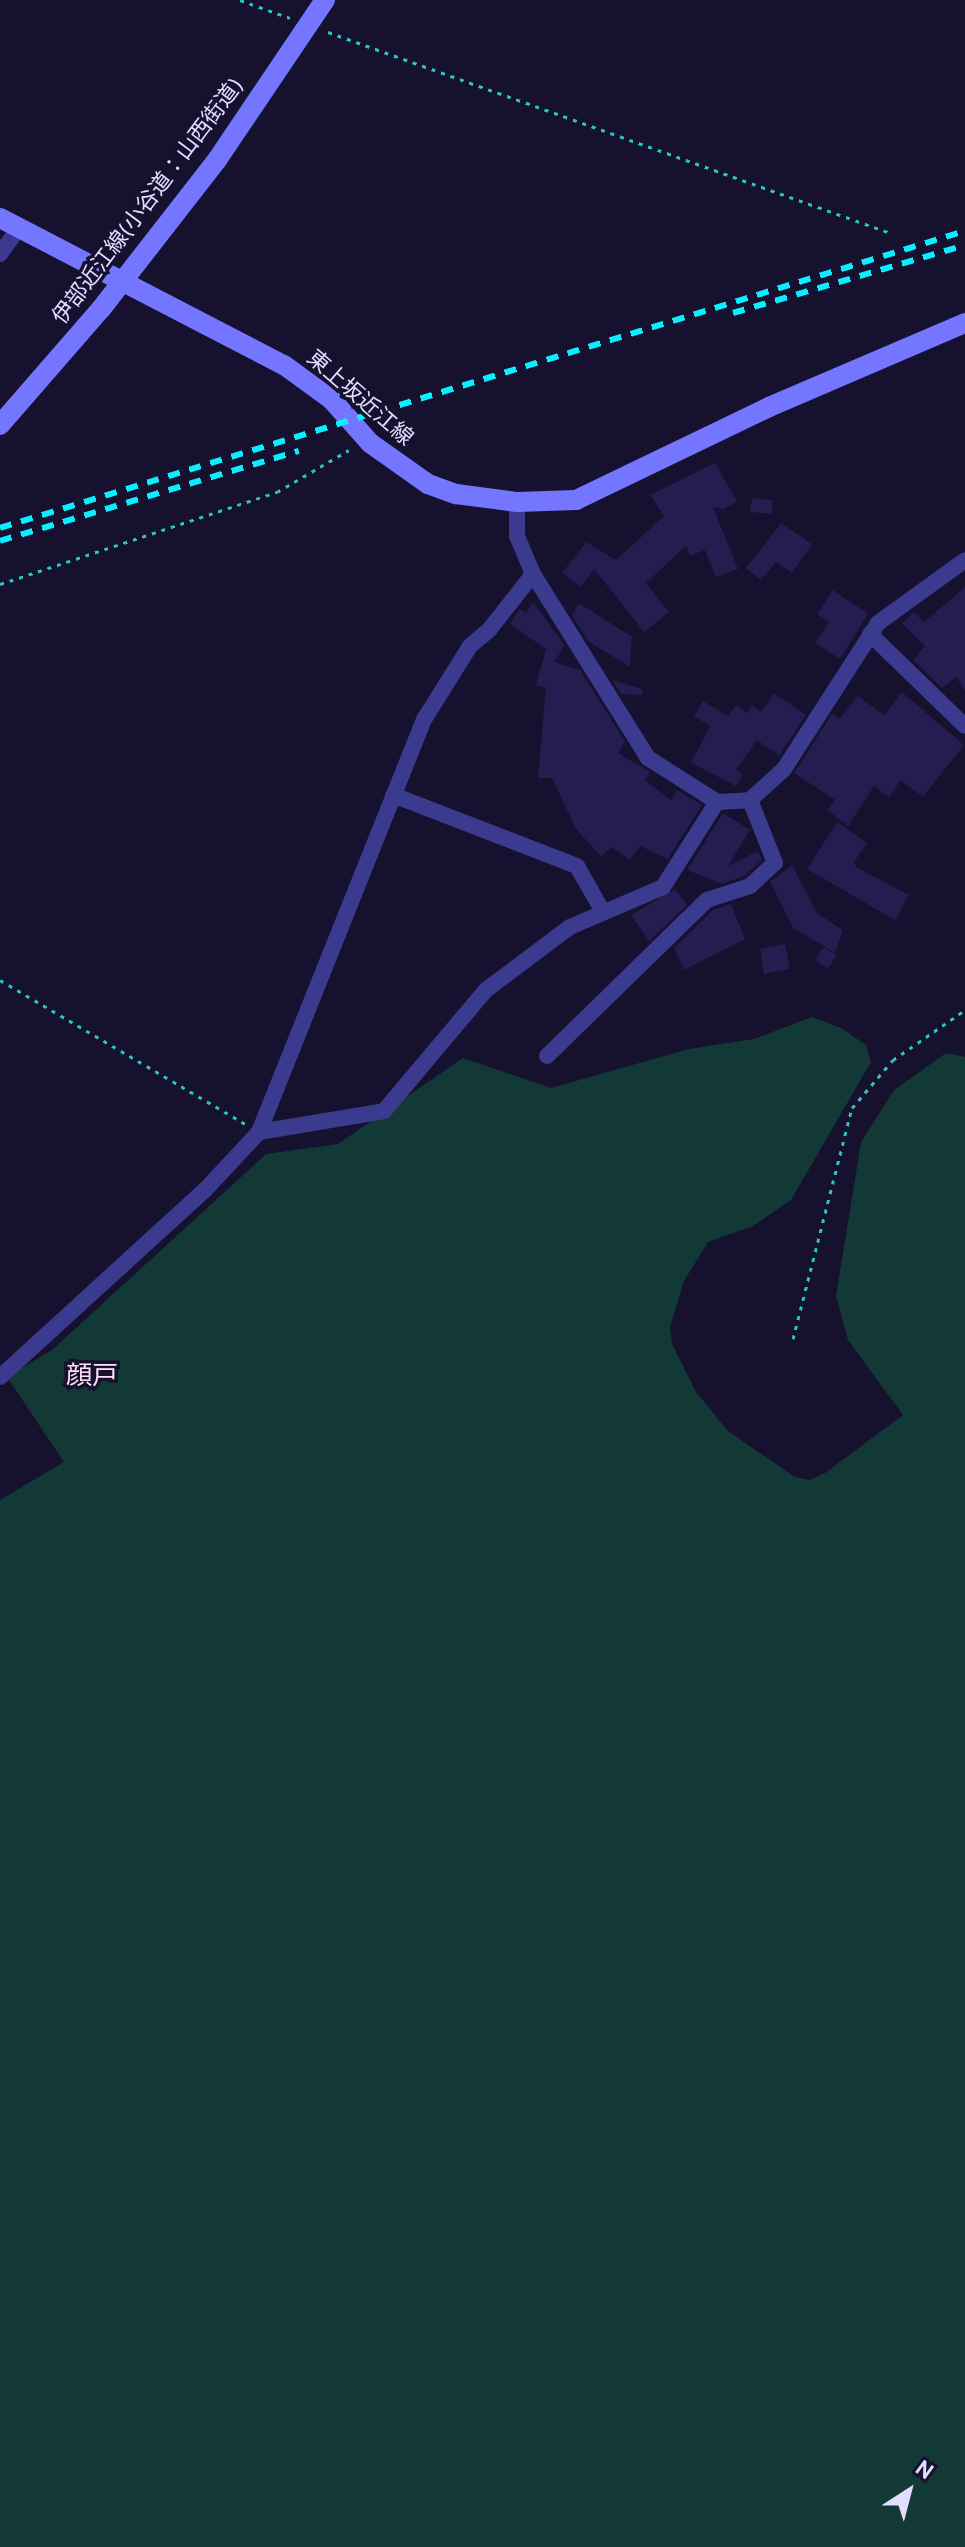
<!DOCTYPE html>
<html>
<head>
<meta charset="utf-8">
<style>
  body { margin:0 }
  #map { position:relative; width:965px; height:2547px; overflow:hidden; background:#15112e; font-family:Overpass,"Noto Sans JP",sans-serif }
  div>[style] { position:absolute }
  .green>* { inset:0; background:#133936 }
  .building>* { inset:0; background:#251c50 }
  .path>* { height:3px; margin-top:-1.5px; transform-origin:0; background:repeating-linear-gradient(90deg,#2bc6b7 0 4px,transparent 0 10px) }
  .minor>* { height:16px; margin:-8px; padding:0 8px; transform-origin:8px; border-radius:8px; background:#3a3a8f }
  .secondary>* { height:20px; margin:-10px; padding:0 10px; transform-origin:10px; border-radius:10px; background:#7576ff }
  .rail>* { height:6px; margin-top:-3px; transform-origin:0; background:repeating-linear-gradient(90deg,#0aeeff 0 12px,transparent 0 22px) }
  span { translate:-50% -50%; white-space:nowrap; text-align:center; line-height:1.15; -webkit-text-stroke:7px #15112e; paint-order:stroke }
  .street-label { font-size:22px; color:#e1deff }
  .quarter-label { font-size:26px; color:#ffe0f5 }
  .north { position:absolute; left:869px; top:2451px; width:80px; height:80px; -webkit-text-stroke:6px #15112e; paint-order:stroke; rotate:36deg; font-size:22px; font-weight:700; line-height:32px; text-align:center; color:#e1deff }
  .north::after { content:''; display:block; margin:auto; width:28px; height:36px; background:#e1deff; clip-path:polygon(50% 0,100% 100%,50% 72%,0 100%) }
</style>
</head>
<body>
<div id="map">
  <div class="green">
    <div style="clip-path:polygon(812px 1017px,841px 1028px,866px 1045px,871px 1062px,791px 1200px,753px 1226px,708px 1242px,684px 1281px,670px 1327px,672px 1344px,696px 1392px,728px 1431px,795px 1477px,810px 1480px,825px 1473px,903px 1415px,848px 1340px,836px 1296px,861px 1142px,894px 1090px,946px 1053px,965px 1057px,965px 2547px,0 2547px,0 1500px,64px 1462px,7px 1377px,52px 1350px,266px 1154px,338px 1144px,463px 1058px,551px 1088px,689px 1049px,754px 1039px)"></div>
  </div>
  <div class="building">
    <div style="clip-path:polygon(715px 463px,737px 501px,724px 509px,713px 507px,738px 569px,716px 577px,705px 550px,690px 556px,686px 546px,646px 583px,669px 612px,644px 632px,594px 569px,581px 587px,562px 573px,586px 542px,616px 560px,664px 516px,650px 495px)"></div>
    <div style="clip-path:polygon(752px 498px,773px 500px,772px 514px,750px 512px)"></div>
    <div style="clip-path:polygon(781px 523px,812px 544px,792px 573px,776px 562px,761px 580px,746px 568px)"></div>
    <div style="clip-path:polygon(965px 587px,965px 690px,956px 677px,942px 688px,913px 660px,925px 646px,902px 623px,914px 612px,924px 622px)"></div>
    <div style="clip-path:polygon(833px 590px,868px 614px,840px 659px,815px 643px,829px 622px,817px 614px)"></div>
    <div style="clip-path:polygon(533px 602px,565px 646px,554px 662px,580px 670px,625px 741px,618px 753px,650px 772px,645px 780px,671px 800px,677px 790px,702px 805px,668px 859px,640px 846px,630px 860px,612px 847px,601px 856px,576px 829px,552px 778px,538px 778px,546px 688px,536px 685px,546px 649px,510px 624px,520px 609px,526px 613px)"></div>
    <div style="clip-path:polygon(579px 603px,632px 637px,630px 667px,588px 641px,572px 615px)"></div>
    <div style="clip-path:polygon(612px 680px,643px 689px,642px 695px,621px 694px)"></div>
    <div style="clip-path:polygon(902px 692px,964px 745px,923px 797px,901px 780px,889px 797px,874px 786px,848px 826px,827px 810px,835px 800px,794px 773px,832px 714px,840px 719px,858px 696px,884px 715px)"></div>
    <div style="clip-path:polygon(774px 693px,806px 715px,779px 756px,757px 740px,736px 770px,743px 774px,736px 786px,691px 763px,710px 726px,694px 716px,703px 701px,728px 716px,736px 705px,747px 713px,752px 705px,761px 712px)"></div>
    <div style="clip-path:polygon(723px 813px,750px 830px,728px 866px,758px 851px,762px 860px,744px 876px,722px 884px,687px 870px)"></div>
    <div style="clip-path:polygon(837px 822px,867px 843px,854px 862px,856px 867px,909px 895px,895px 920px,807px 869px)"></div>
    <div style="clip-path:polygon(792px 865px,817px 913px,843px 930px,835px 953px,793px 928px,770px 882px)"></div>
    <div style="clip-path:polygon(675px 889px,687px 905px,649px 941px,631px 915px)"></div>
    <div style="clip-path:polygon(731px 904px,745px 939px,684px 970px,674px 948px,713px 910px)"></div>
    <div style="clip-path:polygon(785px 944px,790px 969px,764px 974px,760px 949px)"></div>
    <div style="clip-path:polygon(823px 947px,837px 955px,828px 969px,815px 960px)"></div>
  </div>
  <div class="path">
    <div style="left:240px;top:0;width:53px;rotate:19.8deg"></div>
    <div style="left:328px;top:32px;width:600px;rotate:19.67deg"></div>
    <div style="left:0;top:584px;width:292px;rotate:-18.4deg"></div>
    <div style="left:277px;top:492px;width:83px;rotate:-30.3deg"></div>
    <div style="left:0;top:980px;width:284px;rotate:30.4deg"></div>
    <div style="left:793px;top:1339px;width:238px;rotate:-75.7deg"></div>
    <div style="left:852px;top:1108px;width:63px;rotate:-49.5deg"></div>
    <div style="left:893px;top:1060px;width:88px;rotate:-34.8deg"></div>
  </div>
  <div class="minor">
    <div style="left:0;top:254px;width:32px;rotate:-54deg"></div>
    <div style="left:517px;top:502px;width:34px;rotate:90deg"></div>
    <div style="left:517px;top:536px;width:41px;rotate:67.2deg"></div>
    <div style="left:533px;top:574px;width:217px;rotate:58deg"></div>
    <div style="left:648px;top:758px;width:82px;rotate:32.5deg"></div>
    <div style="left:717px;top:802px;width:33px;rotate:-3deg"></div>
    <div style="left:750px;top:800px;width:46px;rotate:-42.4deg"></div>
    <div style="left:784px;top:769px;width:174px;rotate:-57.2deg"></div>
    <div style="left:878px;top:623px;width:107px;rotate:-35.9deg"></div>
    <div style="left:870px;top:634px;width:132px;rotate:44.1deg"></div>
    <div style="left:393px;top:795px;width:197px;rotate:21.1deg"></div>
    <div style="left:577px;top:866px;width:53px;rotate:60.5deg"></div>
    <div style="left:547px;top:1056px;width:223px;rotate:-44.3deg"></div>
    <div style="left:707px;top:900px;width:45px;rotate:-18deg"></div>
    <div style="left:750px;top:886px;width:34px;rotate:-43deg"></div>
    <div style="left:775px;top:863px;width:68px;rotate:-111.6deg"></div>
    <div style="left:259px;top:1132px;width:127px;rotate:-9.5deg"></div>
    <div style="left:384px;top:1111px;width:158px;rotate:-49.9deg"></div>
    <div style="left:486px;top:990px;width:105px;rotate:-36.9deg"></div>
    <div style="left:570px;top:927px;width:101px;rotate:-23.3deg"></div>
    <div style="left:663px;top:887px;width:101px;rotate:-57.6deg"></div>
    <div style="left:0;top:1377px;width:277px;rotate:-42.4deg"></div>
    <div style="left:205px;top:1190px;width:79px;rotate:-47deg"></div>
    <div style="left:259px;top:1132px;width:446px;rotate:-68.2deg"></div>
    <div style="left:425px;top:718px;width:85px;rotate:-58deg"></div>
    <div style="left:470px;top:646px;width:25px;rotate:-40deg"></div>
    <div style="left:489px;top:630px;width:71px;rotate:-51.8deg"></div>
  </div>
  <div class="secondary">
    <div style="left:0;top:218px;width:320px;rotate:27.4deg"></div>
    <div style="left:284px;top:365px;width:59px;rotate:36.1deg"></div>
    <div style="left:332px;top:400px;width:57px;rotate:48.5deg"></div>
    <div style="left:370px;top:443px;width:71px;rotate:35.3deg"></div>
    <div style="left:428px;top:484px;width:30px;rotate:20deg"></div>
    <div style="left:456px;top:494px;width:62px;rotate:7.5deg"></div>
    <div style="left:517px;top:502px;width:59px;rotate:-1.9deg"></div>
    <div style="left:576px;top:500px;width:214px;rotate:-25.7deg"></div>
    <div style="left:769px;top:407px;width:213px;rotate:-23.2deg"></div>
    <div style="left:0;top:425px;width:154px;rotate:-49deg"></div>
    <div style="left:101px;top:309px;width:189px;rotate:-52.1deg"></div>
    <div style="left:217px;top:160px;width:193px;rotate:-56deg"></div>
  </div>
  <div class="rail">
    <div style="left:733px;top:313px;width:242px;rotate:-16.3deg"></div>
    <div style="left:0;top:528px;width:1010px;rotate:-17.11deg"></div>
    <div style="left:0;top:541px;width:312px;rotate:-16.8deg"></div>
  </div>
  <div class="street-label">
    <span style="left:149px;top:202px;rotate:-53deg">伊部近江線(小谷道：山西街道)</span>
    <span style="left:359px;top:399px;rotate:41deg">東上坂近江線</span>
  </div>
  <div class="quarter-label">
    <span style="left:92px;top:1378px">顔戸</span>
  </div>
  <div class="north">N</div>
</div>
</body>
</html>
